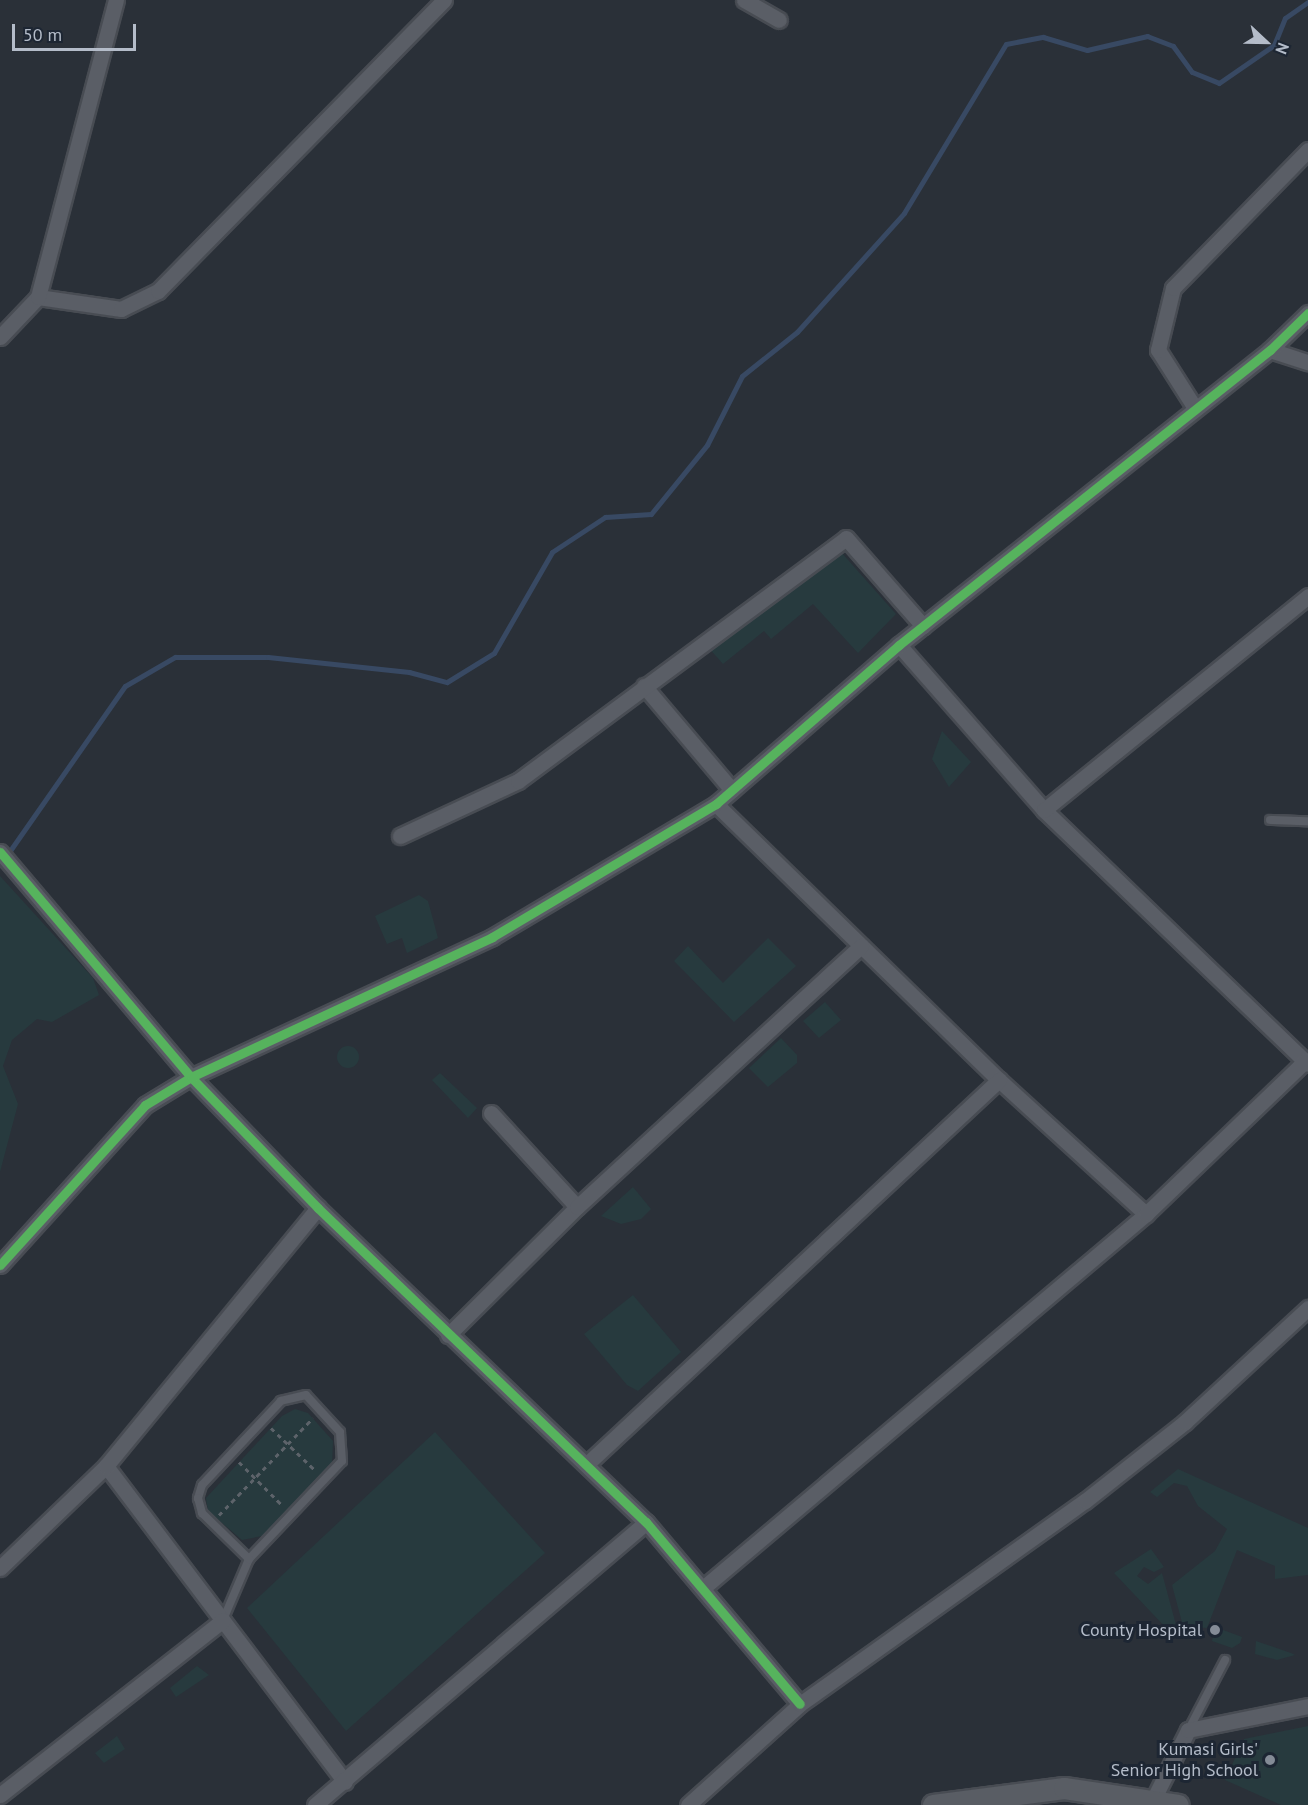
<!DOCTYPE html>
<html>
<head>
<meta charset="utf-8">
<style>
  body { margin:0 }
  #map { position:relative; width:1308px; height:1805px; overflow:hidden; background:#2a3038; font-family:"PT Sans",sans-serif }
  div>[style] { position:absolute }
  .green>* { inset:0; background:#273a3e }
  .round { border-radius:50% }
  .stream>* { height:5px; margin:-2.5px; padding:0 2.5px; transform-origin:2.5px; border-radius:2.5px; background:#384963 }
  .path>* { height:3px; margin-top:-1.5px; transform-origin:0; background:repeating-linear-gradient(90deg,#5d636a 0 4.5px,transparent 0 9px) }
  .roads { filter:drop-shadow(2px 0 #484c53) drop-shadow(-2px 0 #484c53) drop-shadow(0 2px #484c53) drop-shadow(0 -2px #484c53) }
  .service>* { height:8px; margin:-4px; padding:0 4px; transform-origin:4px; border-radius:4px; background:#5a5e66 }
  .minor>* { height:15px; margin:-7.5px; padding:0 7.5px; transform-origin:7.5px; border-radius:7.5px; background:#5a5e66 }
  .secondary>* { height:21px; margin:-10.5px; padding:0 10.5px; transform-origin:10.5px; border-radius:10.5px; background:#595d64 }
  .cycleway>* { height:9px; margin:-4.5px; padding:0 4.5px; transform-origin:4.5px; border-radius:4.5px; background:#56b35d }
  .dots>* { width:16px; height:16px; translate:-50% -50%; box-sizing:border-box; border:3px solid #1d2633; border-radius:50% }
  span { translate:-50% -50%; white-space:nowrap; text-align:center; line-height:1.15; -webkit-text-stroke:6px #1d2633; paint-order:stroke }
  .poi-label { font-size:18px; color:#b4bcc9 }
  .right { translate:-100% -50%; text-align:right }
  .north { position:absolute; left:1236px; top:12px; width:60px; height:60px; -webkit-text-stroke:4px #1d2633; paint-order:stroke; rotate:112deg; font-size:16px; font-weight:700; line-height:24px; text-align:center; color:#b4bcc9 }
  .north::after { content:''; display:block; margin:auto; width:21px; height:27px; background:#b4bcc9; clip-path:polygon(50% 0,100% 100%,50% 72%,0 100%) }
  .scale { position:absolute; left:12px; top:24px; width:124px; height:27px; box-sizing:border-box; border:3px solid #b4bcc9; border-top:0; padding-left:8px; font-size:18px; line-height:21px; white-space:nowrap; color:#b4bcc9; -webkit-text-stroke:4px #1d2633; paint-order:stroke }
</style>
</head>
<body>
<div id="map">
  <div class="green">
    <div style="clip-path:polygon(841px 552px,896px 614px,858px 653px,813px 604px,771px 639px,764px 631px,723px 664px,707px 646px)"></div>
    <div style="clip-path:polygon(942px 731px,971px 762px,949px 787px,932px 759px)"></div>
    <div style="clip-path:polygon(0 876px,93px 978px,99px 995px,52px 1022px,37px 1019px,12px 1040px,3px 1066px,18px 1104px,0 1172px)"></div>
    <div style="clip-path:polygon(419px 895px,428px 901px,438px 938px,407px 953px,402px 938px,387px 944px,375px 916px)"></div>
    <div style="clip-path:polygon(768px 938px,796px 966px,734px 1022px,674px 961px,688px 946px,723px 983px)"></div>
    <div style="clip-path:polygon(825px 1002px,841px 1020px,819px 1038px,803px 1021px)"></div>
    <div style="clip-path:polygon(781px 1038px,797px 1055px,797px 1063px,768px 1087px,749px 1068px)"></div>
    <div class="round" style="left:337px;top:1046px;width:22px;height:22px"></div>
    <div style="clip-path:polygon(440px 1073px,477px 1108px,468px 1118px,432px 1080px)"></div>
    <div style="clip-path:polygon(633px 1187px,651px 1209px,641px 1219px,621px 1224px,601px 1216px)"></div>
    <div style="clip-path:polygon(633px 1295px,681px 1352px,638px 1391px,627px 1385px,584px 1334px)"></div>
    <div style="clip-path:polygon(295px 1409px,308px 1413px,333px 1441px,332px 1465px,267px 1535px,242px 1540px,208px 1511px,206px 1498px,282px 1416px)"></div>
    <div style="clip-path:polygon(435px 1432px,545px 1553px,346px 1731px,247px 1608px)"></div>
    <div style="clip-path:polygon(1178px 1469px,1308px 1528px,1308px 1575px,1275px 1579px,1275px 1566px,1237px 1550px,1207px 1628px,1183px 1626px,1172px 1585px,1215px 1551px,1227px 1529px,1198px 1506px,1187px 1486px,1174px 1483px,1157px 1497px,1150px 1492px)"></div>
    <div style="clip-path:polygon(1151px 1549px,1164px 1567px,1154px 1572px,1144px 1567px,1137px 1576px,1148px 1584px,1162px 1573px,1176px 1625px,1167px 1629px,1114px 1573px)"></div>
    <div style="clip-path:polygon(1215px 1627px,1242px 1637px,1240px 1643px,1232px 1648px,1212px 1641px)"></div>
    <div style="clip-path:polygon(1256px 1641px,1291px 1653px,1295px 1655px,1277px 1660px,1255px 1654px)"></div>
    <div style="clip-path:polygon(197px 1666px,209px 1675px,176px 1697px,170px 1688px)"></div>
    <div style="clip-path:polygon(1308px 1726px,1308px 1805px,1281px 1805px,1225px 1780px,1244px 1739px)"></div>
    <div style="clip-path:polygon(117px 1736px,125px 1749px,104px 1763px,95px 1753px)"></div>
  </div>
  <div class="stream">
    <div style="left:0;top:865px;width:218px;rotate:-55.1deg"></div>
    <div style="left:125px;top:686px;width:58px;rotate:-30.1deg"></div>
    <div style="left:175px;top:657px;width:93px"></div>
    <div style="left:268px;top:657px;width:142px;rotate:6.1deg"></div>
    <div style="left:409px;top:672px;width:39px;rotate:15deg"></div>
    <div style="left:447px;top:682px;width:55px;rotate:-31.7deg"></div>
    <div style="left:494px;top:653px;width:116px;rotate:-60.1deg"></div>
    <div style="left:552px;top:552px;width:64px;rotate:-33.4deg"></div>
    <div style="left:605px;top:517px;width:46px;rotate:-3.7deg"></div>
    <div style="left:651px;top:514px;width:89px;rotate:-50.9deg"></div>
    <div style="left:707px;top:445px;width:77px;rotate:-63.1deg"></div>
    <div style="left:742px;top:376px;width:70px;rotate:-38.7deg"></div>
    <div style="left:797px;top:332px;width:160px;rotate:-48deg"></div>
    <div style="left:904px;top:213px;width:197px;rotate:-58.9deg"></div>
    <div style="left:1006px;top:44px;width:38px;rotate:-11deg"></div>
    <div style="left:1043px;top:37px;width:46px;rotate:16.5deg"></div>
    <div style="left:1087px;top:50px;width:62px;rotate:-13.1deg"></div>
    <div style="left:1147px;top:36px;width:28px;rotate:21deg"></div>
    <div style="left:1173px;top:46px;width:32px;rotate:54deg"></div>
    <div style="left:1192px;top:72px;width:29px;rotate:22deg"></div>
    <div style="left:1219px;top:83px;width:67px;rotate:-34.6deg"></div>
    <div style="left:1274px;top:45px;width:29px;rotate:-68deg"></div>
    <div style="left:1285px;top:18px;width:28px;rotate:-35deg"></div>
  </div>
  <div class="path">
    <div style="left:271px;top:1428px;width:62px;rotate:43.7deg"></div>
    <div style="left:239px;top:1462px;width:62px;rotate:45deg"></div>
    <div style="left:219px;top:1515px;width:135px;rotate:-45.9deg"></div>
  </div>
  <div class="roads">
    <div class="service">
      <div style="left:1270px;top:820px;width:38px;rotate:2deg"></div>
      <div style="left:223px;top:1620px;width:66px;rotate:-66.9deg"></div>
      <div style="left:249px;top:1559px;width:135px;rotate:-46.5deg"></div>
      <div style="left:342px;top:1461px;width:29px;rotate:-94deg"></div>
      <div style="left:340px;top:1432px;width:50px;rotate:-132.6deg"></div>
      <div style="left:306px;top:1395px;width:26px;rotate:167deg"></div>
      <div style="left:281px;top:1401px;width:115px;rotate:133.2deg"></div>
      <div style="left:202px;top:1485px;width:14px;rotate:107deg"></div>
      <div style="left:198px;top:1498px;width:16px;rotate:75deg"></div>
      <div style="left:202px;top:1513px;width:66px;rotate:44.4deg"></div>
      <div style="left:1189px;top:1729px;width:78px;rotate:-62.4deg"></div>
    </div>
    <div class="minor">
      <div style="left:744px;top:0;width:40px;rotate:29.7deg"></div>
      <div style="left:38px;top:297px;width:84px;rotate:8.2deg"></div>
      <div style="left:121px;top:309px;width:41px;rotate:-25.9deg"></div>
      <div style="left:158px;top:291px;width:408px;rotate:-45.5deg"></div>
      <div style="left:0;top:337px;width:55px;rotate:-46.5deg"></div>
      <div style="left:38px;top:297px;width:307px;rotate:-75.3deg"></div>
      <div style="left:1270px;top:350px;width:40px;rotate:18deg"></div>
      <div style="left:1195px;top:408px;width:69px;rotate:-122.5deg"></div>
      <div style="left:1158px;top:350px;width:64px;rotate:-76.4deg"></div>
      <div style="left:1173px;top:288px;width:193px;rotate:-45.6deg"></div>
      <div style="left:899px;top:645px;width:220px;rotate:48.7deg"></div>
      <div style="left:1044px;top:810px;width:366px;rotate:43.9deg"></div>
      <div style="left:644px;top:686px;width:136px;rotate:49.8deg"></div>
      <div style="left:716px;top:804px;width:395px;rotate:44.3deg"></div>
      <div style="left:999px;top:1080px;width:199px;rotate:42.4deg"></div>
      <div style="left:1044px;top:810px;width:340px;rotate:-39deg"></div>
      <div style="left:400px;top:836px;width:130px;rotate:-25deg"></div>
      <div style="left:518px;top:781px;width:408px;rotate:-36.5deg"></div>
      <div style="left:846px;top:538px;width:117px;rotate:48.8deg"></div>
      <div style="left:0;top:852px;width:295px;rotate:49.7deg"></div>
      <div style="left:191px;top:1077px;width:182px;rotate:45.9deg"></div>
      <div style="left:318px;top:1208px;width:454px;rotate:43.8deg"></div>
      <div style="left:646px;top:1522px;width:238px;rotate:49.8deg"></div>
      <div style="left:491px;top:1113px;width:127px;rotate:47.5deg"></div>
      <div style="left:0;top:1265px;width:216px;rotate:-47.8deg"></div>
      <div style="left:145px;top:1105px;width:54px;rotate:-31.3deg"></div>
      <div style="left:191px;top:1077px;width:332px;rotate:-24.9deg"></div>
      <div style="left:492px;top:937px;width:261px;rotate:-30.7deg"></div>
      <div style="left:716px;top:804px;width:242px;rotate:-41deg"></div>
      <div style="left:899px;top:645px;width:474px;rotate:-38.5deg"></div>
      <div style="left:1270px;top:350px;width:53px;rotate:-44.2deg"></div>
      <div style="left:448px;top:1335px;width:182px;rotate:-44.8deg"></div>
      <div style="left:577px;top:1207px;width:386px;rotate:-42.6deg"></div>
      <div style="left:588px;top:1463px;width:562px;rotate:-42.98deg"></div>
      <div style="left:106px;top:1466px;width:396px;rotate:52.9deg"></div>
      <div style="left:0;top:1568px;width:147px;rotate:-43.9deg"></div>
      <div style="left:106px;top:1466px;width:334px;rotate:-50.6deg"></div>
      <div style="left:703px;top:1588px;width:580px;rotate:-40.17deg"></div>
      <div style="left:1146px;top:1214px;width:221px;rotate:-43.9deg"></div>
      <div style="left:0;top:1795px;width:283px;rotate:-38.1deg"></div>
      <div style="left:1154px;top:1798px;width:76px;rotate:-63.4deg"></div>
      <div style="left:1188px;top:1730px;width:122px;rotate:-11.3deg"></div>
      <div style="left:315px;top:1805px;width:435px;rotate:-40.5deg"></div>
      <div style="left:688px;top:1805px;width:151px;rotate:-42deg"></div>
      <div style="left:800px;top:1704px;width:350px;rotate:-35.5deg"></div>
      <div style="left:1085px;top:1501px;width:127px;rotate:-38.3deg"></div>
      <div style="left:1185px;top:1422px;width:168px;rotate:-42.8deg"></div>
    </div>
    <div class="secondary">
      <div style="left:933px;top:1805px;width:132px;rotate:-7.4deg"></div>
      <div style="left:1064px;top:1788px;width:115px;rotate:8.5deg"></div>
    </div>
  </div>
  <div class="cycleway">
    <div style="left:0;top:852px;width:295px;rotate:49.7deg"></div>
    <div style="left:191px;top:1077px;width:182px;rotate:45.9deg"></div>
    <div style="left:318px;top:1208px;width:454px;rotate:43.8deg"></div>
    <div style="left:646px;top:1522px;width:238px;rotate:49.8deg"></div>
    <div style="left:0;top:1265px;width:216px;rotate:-47.8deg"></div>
    <div style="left:145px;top:1105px;width:54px;rotate:-31.3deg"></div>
    <div style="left:191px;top:1077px;width:332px;rotate:-24.9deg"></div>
    <div style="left:492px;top:937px;width:261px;rotate:-30.7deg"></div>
    <div style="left:716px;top:804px;width:242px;rotate:-41deg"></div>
    <div style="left:899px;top:645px;width:474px;rotate:-38.5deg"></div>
    <div style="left:1270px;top:350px;width:53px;rotate:-44.2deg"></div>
  </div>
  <div class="dots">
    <div style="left:1215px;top:1630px;background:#848b96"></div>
    <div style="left:1270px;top:1760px;background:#848b96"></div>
  </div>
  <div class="poi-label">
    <span class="right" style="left:1202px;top:1630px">County Hospital</span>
    <span class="right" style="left:1258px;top:1760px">Kumasi Girls'<br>Senior High School</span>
  </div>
  <div class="north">N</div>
  <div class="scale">50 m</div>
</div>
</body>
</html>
